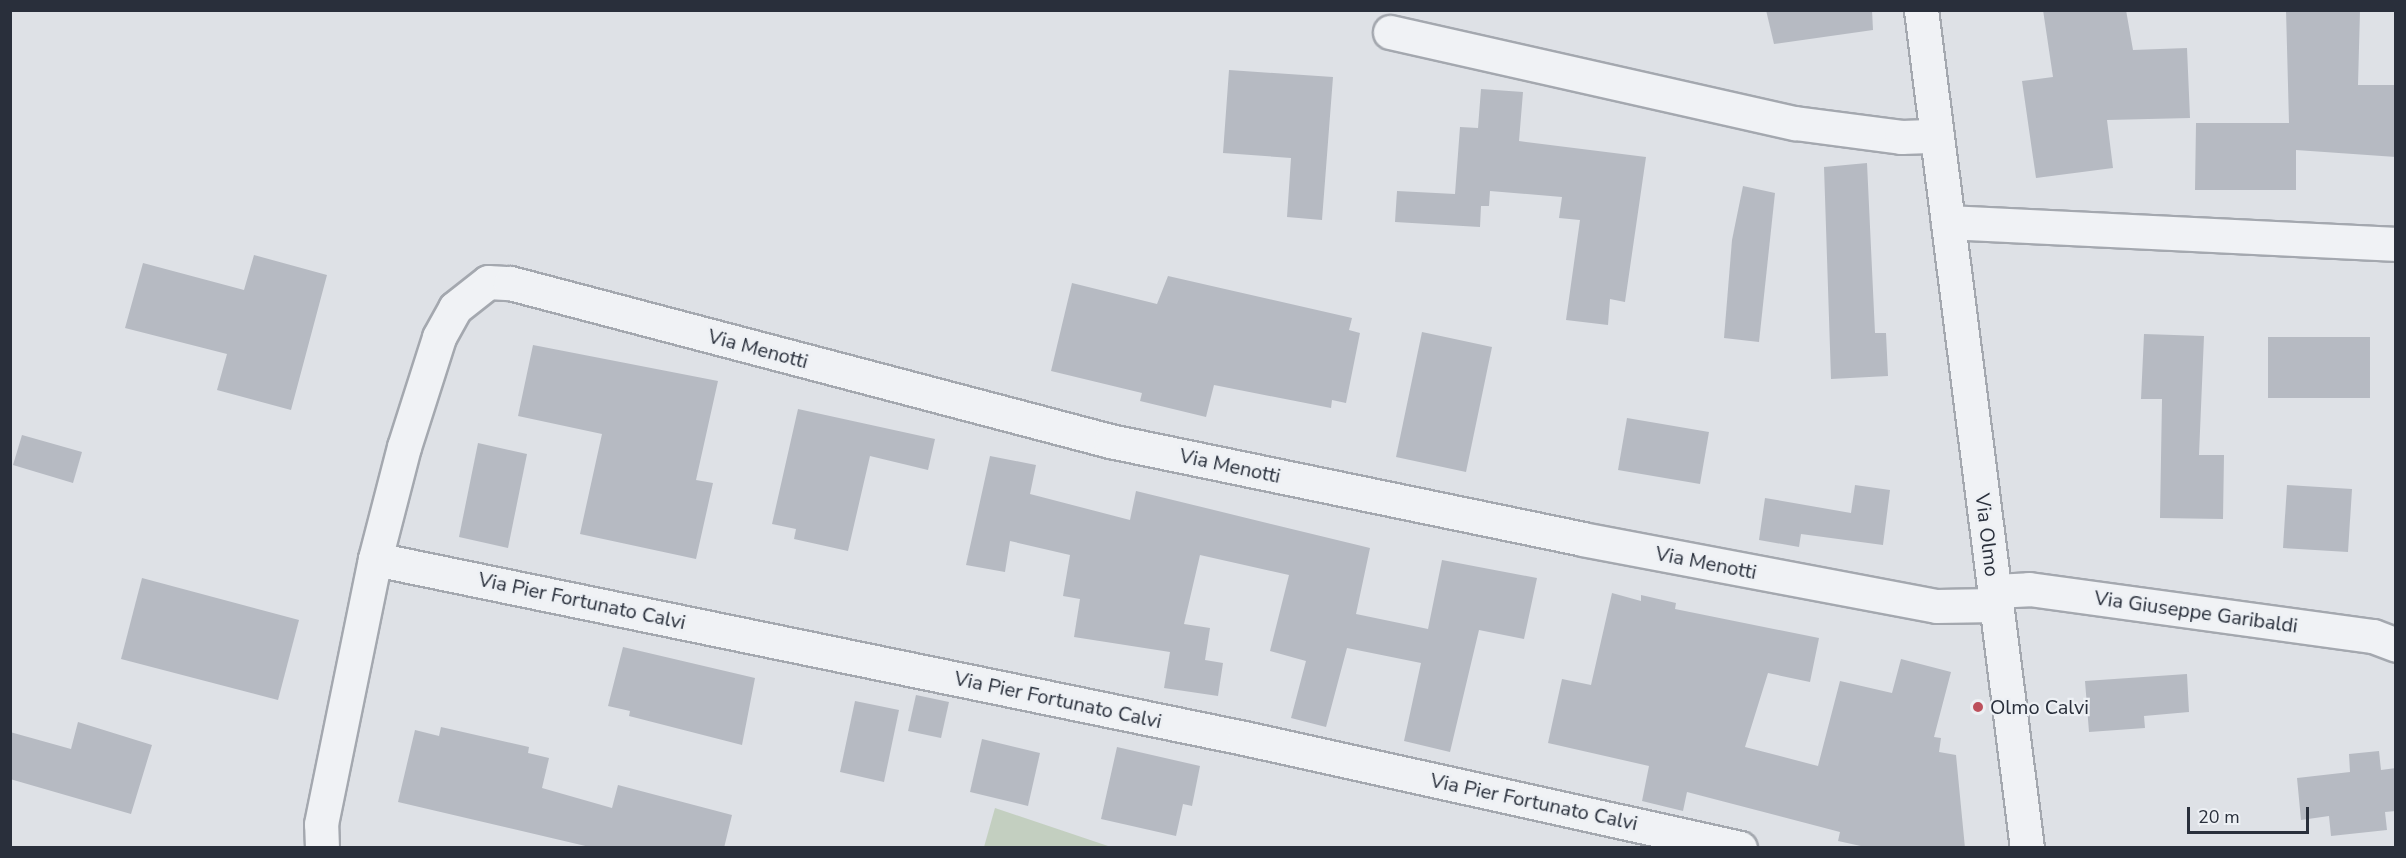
<!DOCTYPE html>
<html>
<head>
<meta charset="utf-8">
<style>
  body { margin:0 }
  #map { position:relative; width:2406px; height:858px; overflow:hidden; background:#dee1e6; font-family:"Nunito Sans",sans-serif }
  div>[style] { position:absolute }
  .green>* { inset:0; background:#c3cfc0 }
  .building>* { inset:0; background:#b6bac2 }
  .roads { filter:drop-shadow(2px 0 #a4a8af) drop-shadow(-2px 0 #a4a8af) drop-shadow(0 2px #a4a8af) drop-shadow(0 -2px #a4a8af) }
  .minor>* { height:33px; margin:-16.5px; padding:0 16.5px; transform-origin:16.5px; border-radius:16.5px; background:#f0f2f5 }
  .tertiary>* { height:33px; margin:-16.5px; padding:0 16.5px; transform-origin:16.5px; border-radius:16.5px; background:#f0f2f5 }
  .dots>* { width:16px; height:16px; translate:-50% -50%; box-sizing:border-box; border:3px solid #edf0f4; border-radius:50% }
  span { translate:-50% -50%; white-space:nowrap; text-align:center; line-height:1.15; -webkit-text-stroke:4.5px #edf0f4; paint-order:stroke }
  .street-label { font-size:20px; color:#292f3b }
  .poi-label { font-size:20px; color:#292f3b }
  .left { translate:0 -50%; text-align:left }
  .frame { position:absolute; inset:0; border:12px solid #292f3b; pointer-events:none }
  .scale { position:absolute; left:2187px; top:807px; width:122px; height:27px; box-sizing:border-box; border:3px solid #292f3b; border-top:0; padding-left:8px; font-size:18px; line-height:21px; white-space:nowrap; color:#292f3b; -webkit-text-stroke:4px #edf0f4; paint-order:stroke }
</style>
</head>
<body>
<div id="map">
  <div class="green">
    <div style="clip-path:polygon(995px 808px,1111px 847px,984px 847px)"></div>
  </div>
  <div class="building">
    <div style="clip-path:polygon(1766px 10px,1872px 10px,1873px 30px,1774px 44px)"></div>
    <div style="clip-path:polygon(2043px 10px,2126px 10px,2133px 50px,2187px 48px,2190px 118px,2107px 120px,2113px 168px,2036px 178px,2022px 81px,2053px 77px)"></div>
    <div style="clip-path:polygon(2286px 10px,2360px 10px,2358px 85px,2396px 85px,2396px 157px,2296px 150px,2296px 190px,2195px 190px,2196px 123px,2289px 123px)"></div>
    <div style="clip-path:polygon(1229px 70px,1333px 77px,1322px 220px,1287px 217px,1291px 158px,1223px 153px)"></div>
    <div style="clip-path:polygon(1481px 89px,1523px 92px,1519px 141px,1646px 157px,1625px 302px,1610px 299px,1608px 325px,1566px 320px,1580px 220px,1559px 218px,1562px 197px,1490px 191px,1489px 206px,1481px 206px,1480px 227px,1395px 222px,1397px 191px,1455px 194px,1460px 127px,1478px 128px)"></div>
    <div style="clip-path:polygon(1867px 163px,1875px 333px,1886px 333px,1888px 376px,1831px 379px,1824px 167px)"></div>
    <div style="clip-path:polygon(1743px 186px,1775px 193px,1759px 342px,1724px 338px,1732px 240px)"></div>
    <div style="clip-path:polygon(254px 255px,327px 275px,291px 410px,217px 390px,227px 354px,125px 328px,143px 263px,244px 290px)"></div>
    <div style="clip-path:polygon(1168px 276px,1352px 318px,1349px 330px,1360px 333px,1346px 403px,1332px 400px,1331px 408px,1214px 385px,1206px 417px,1140px 401px,1142px 393px,1051px 371px,1072px 283px,1157px 304px)"></div>
    <div style="clip-path:polygon(1422px 332px,1492px 347px,1466px 472px,1396px 457px)"></div>
    <div style="clip-path:polygon(2144px 334px,2204px 336px,2199px 455px,2224px 455px,2223px 519px,2160px 518px,2162px 399px,2141px 399px)"></div>
    <div style="clip-path:polygon(2268px 337px,2370px 337px,2370px 398px,2268px 398px)"></div>
    <div style="clip-path:polygon(533px 345px,718px 381px,696px 480px,713px 483px,696px 559px,580px 534px,602px 434px,518px 416px)"></div>
    <div style="clip-path:polygon(798px 409px,935px 439px,928px 470px,870px 456px,848px 551px,794px 539px,796px 529px,772px 524px)"></div>
    <div style="clip-path:polygon(1627px 418px,1709px 432px,1700px 484px,1618px 470px)"></div>
    <div style="clip-path:polygon(22px 435px,82px 452px,73px 483px,13px 465px)"></div>
    <div style="clip-path:polygon(478px 443px,527px 454px,508px 548px,459px 537px)"></div>
    <div style="clip-path:polygon(990px 456px,1036px 465px,1030px 494px,1130px 520px,1136px 491px,1370px 548px,1356px 614px,1428px 629px,1442px 560px,1537px 578px,1524px 639px,1479px 630px,1450px 752px,1404px 741px,1421px 663px,1347px 648px,1326px 727px,1291px 718px,1306px 661px,1270px 651px,1289px 575px,1200px 555px,1184px 624px,1210px 628px,1205px 660px,1223px 663px,1218px 696px,1164px 688px,1170px 652px,1074px 637px,1080px 599px,1063px 596px,1070px 555px,1010px 541px,1005px 572px,966px 565px)"></div>
    <div style="clip-path:polygon(1855px 485px,1890px 490px,1883px 545px,1801px 534px,1799px 547px,1759px 540px,1765px 498px,1851px 513px)"></div>
    <div style="clip-path:polygon(2287px 485px,2352px 489px,2348px 552px,2283px 548px)"></div>
    <div style="clip-path:polygon(142px 578px,299px 620px,278px 700px,121px 659px)"></div>
    <div style="clip-path:polygon(1612px 593px,1641px 601px,1641px 595px,1676px 603px,1675px 609px,1819px 638px,1810px 682px,1768px 673px,1745px 747px,1818px 766px,1840px 681px,1892px 693px,1901px 659px,1951px 672px,1934px 737px,1941px 738px,1939px 752px,1956px 755px,1965px 848px,1870px 848px,1838px 841px,1840px 832px,1687px 792px,1683px 811px,1642px 801px,1649px 766px,1548px 743px,1562px 679px,1591px 685px)"></div>
    <div style="clip-path:polygon(623px 647px,755px 678px,742px 745px,629px 716px,630px 711px,608px 706px)"></div>
    <div style="clip-path:polygon(2187px 674px,2189px 712px,2144px 716px,2145px 728px,2089px 732px,2085px 681px)"></div>
    <div style="clip-path:polygon(916px 695px,949px 702px,941px 738px,908px 731px)"></div>
    <div style="clip-path:polygon(855px 701px,899px 710px,884px 782px,840px 772px)"></div>
    <div style="clip-path:polygon(78px 722px,152px 745px,131px 814px,10px 779px,10px 732px,71px 749px)"></div>
    <div style="clip-path:polygon(441px 727px,529px 747px,528px 753px,549px 758px,542px 788px,612px 808px,618px 785px,732px 815px,724px 848px,594px 848px,398px 802px,415px 730px,439px 736px)"></div>
    <div style="clip-path:polygon(982px 739px,1040px 753px,1028px 806px,970px 792px)"></div>
    <div style="clip-path:polygon(1117px 747px,1200px 766px,1192px 806px,1183px 804px,1176px 836px,1101px 819px)"></div>
    <div style="clip-path:polygon(2379px 751px,2381px 770px,2396px 768px,2396px 811px,2385px 812px,2387px 830px,2331px 836px,2329px 816px,2301px 820px,2297px 778px,2350px 772px,2349px 754px)"></div>
  </div>
  <div class="roads">
    <div class="minor">
      <div style="left:1390px;top:32px;width:415px;rotate:12.7deg"></div>
      <div style="left:1795px;top:123px;width:107px;rotate:7.5deg"></div>
      <div style="left:1901px;top:137px;width:36px;rotate:-2deg"></div>
      <div style="left:1948px;top:222px;width:449px;rotate:2.8deg"></div>
      <div style="left:375px;top:559px;width:887px;rotate:11.64deg"></div>
      <div style="left:1244px;top:738px;width:508px;rotate:12.5deg"></div>
      <div style="left:1994px;top:591px;width:35px;rotate:-3deg"></div>
      <div style="left:2029px;top:589px;width:347px;rotate:7.8deg"></div>
      <div style="left:2373px;top:636px;width:25px;rotate:21deg"></div>
      <div style="left:322px;top:848px;width:24px;rotate:-92deg"></div>
      <div style="left:321px;top:824px;width:270px;rotate:-78.5deg"></div>
      <div style="left:375px;top:559px;width:116px;rotate:-75.5deg"></div>
      <div style="left:404px;top:447px;width:115px;rotate:-72.3deg"></div>
      <div style="left:439px;top:337px;width:33px;rotate:-61deg"></div>
      <div style="left:455px;top:308px;width:42px;rotate:-38.2deg"></div>
      <div style="left:488px;top:282px;width:22px;rotate:3deg"></div>
      <div style="left:510px;top:283px;width:620px;rotate:14.75deg"></div>
      <div style="left:1110px;top:441px;width:482px;rotate:11.7deg"></div>
      <div style="left:1582px;top:539px;width:360px;rotate:10.7deg"></div>
      <div style="left:1936px;top:606px;width:60px;rotate:-1deg"></div>
    </div>
    <div class="tertiary">
      <div style="left:1921px;top:10px;width:845px;rotate:82.79deg"></div>
    </div>
  </div>
  <div class="dots">
    <div style="left:1978px;top:707px;background:#bd515d"></div>
  </div>
  <div class="street-label">
    <span style="left:758px;top:349px;rotate:15deg">Via Menotti</span>
    <span style="left:1230px;top:466px;rotate:12deg">Via Menotti</span>
    <span style="left:1987px;top:535px;rotate:83deg">Via Olmo</span>
    <span style="left:1706px;top:563px;rotate:11deg">Via Menotti</span>
    <span style="left:582px;top:601px;rotate:12deg">Via Pier Fortunato Calvi</span>
    <span style="left:2196px;top:612px;rotate:8deg">Via Giuseppe Garibaldi</span>
    <span style="left:1058px;top:700px;rotate:12deg">Via Pier Fortunato Calvi</span>
    <span style="left:1534px;top:802px;rotate:12deg">Via Pier Fortunato Calvi</span>
  </div>
  <div class="poi-label">
    <span class="left" style="left:1990px;top:707px">Olmo Calvi</span>
  </div>
  <div class="frame"></div>
  <div class="scale">20 m</div>
</div>
</body>
</html>
